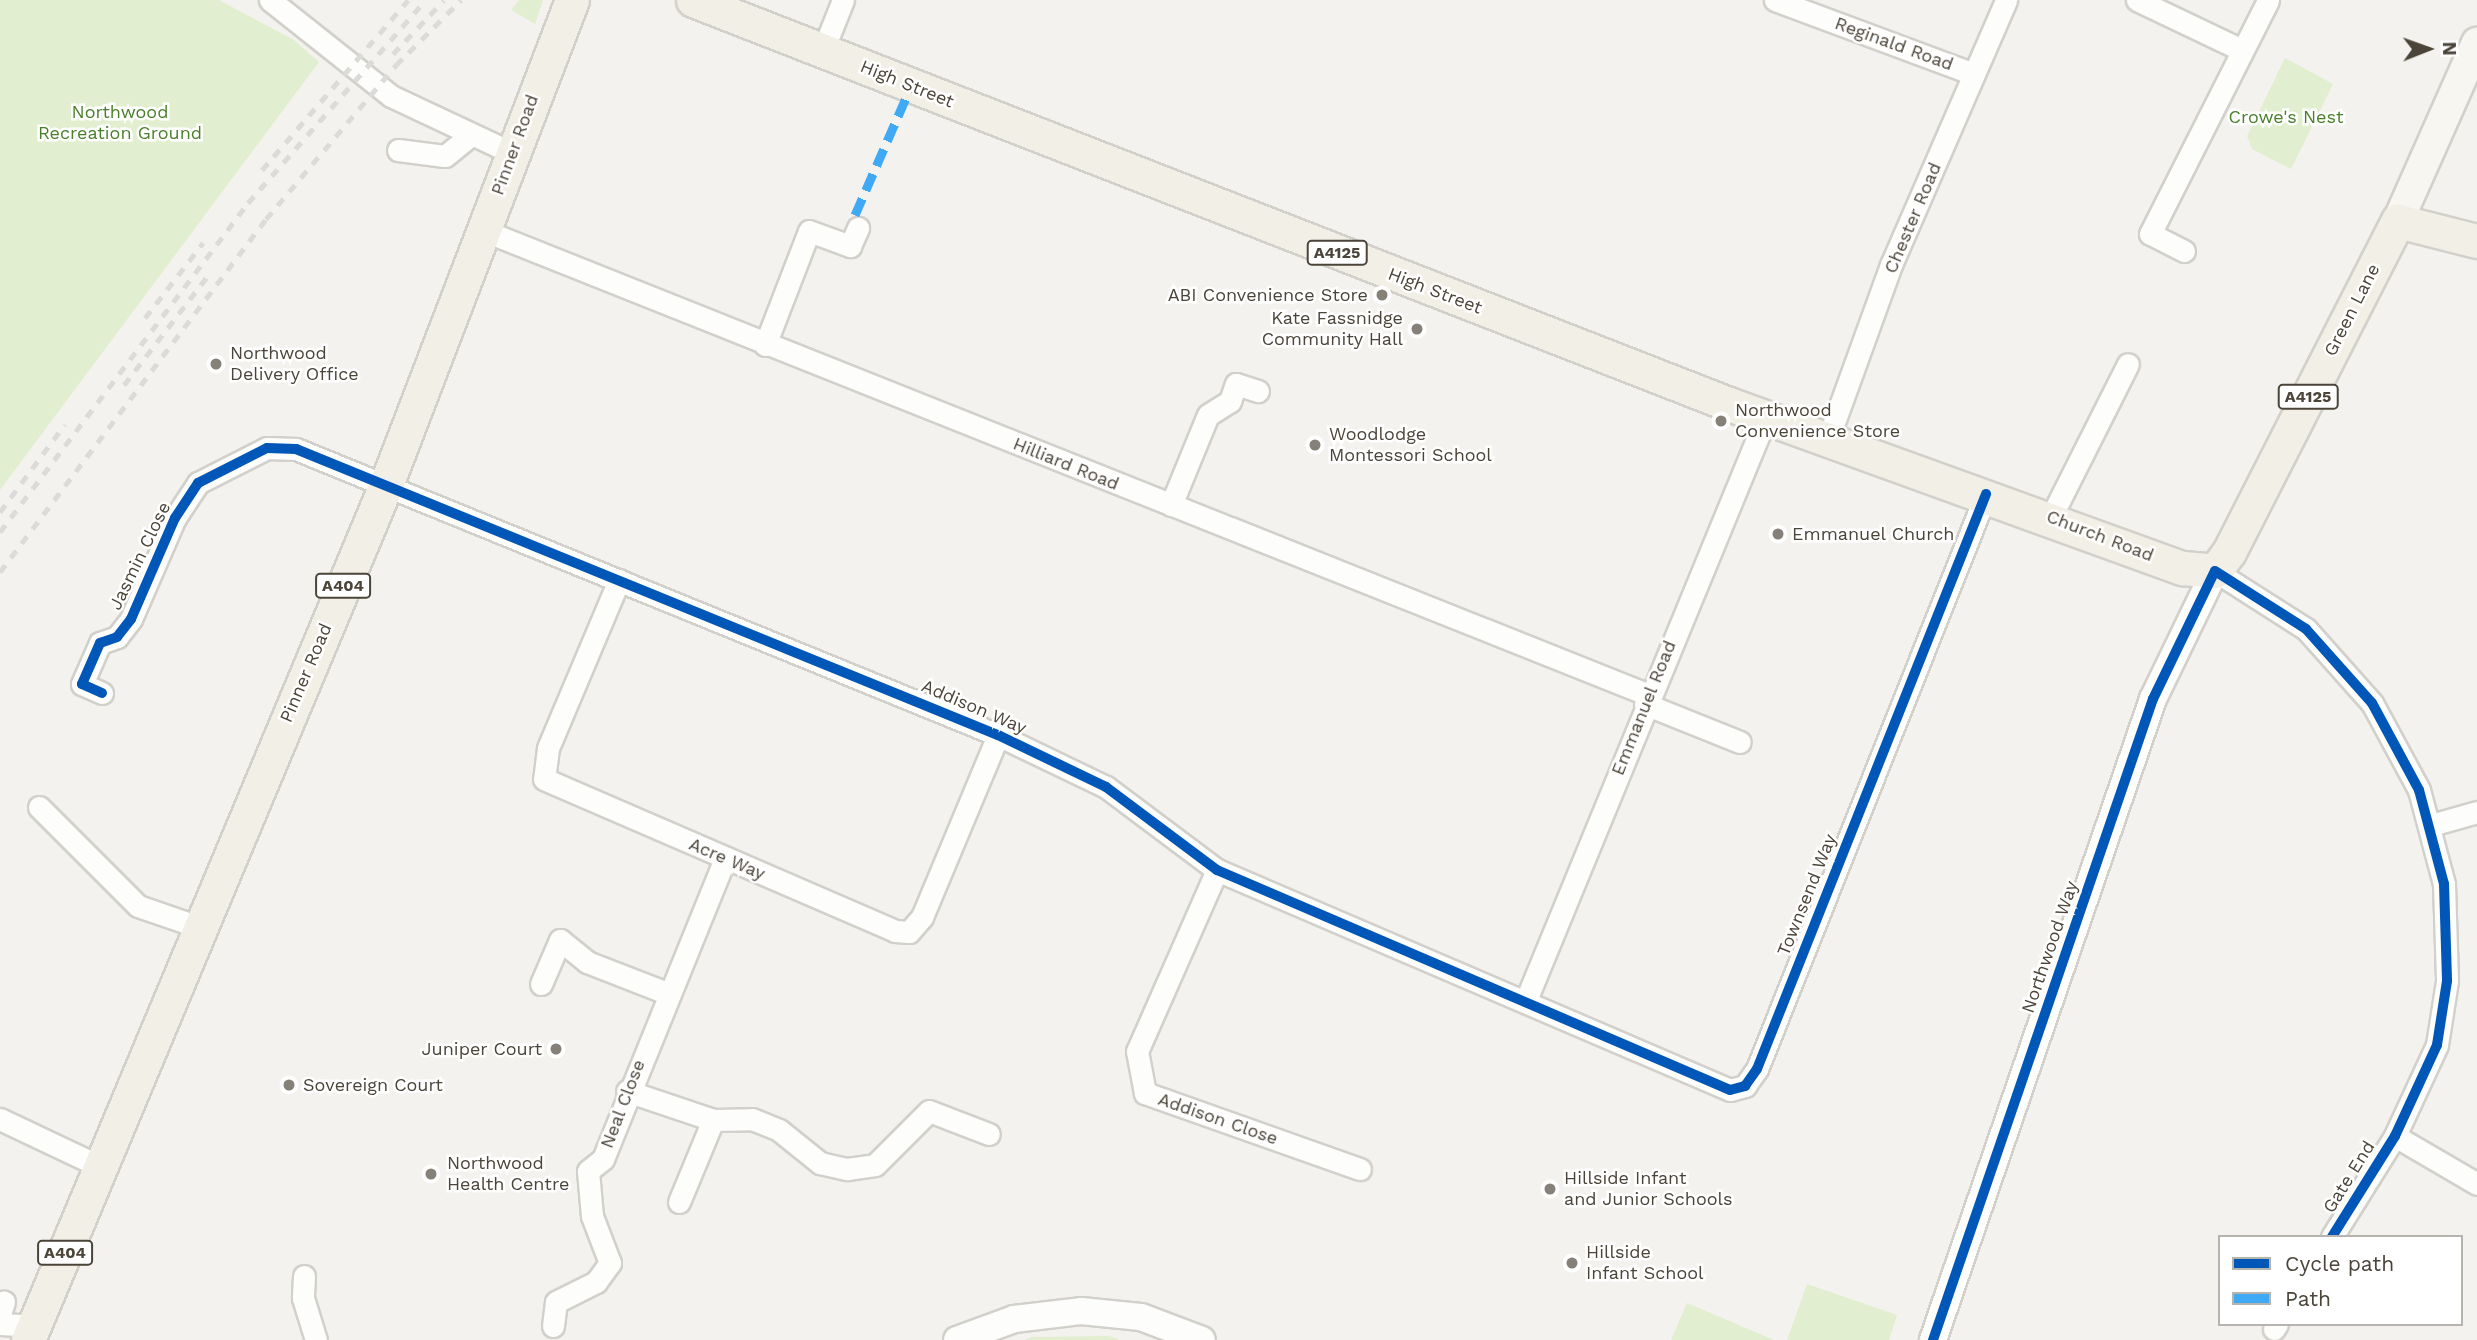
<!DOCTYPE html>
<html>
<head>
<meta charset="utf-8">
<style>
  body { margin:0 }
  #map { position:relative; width:2477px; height:1340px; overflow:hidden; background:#f4f2ee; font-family:"Work Sans",sans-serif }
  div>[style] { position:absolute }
  .green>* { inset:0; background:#e1eecf }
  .roads { filter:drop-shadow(2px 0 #d2d0cb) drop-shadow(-2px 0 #d2d0cb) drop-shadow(0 2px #d2d0cb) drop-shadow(0 -2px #d2d0cb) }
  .minor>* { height:21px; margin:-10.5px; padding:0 10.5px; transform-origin:10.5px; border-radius:10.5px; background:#fdfdfc }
  .tertiary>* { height:26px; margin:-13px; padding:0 13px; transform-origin:13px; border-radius:13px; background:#fdfdfc }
  .secondary>* { height:30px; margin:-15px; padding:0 15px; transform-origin:15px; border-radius:15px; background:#f7f6f1 }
  .primary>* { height:33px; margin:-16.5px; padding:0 16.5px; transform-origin:16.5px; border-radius:16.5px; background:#f2efe6 }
  .rail>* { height:5px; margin-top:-2.5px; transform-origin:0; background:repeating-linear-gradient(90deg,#dbdbda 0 9px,transparent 0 18px) }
  .quiet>* { height:9px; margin-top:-4.5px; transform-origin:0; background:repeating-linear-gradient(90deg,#3fa9f5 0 18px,transparent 0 27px) }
  .cycleway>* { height:10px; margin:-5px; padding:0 5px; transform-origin:5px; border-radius:5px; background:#0057b8 }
  .dots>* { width:19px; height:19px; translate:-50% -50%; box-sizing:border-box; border:4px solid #fff; border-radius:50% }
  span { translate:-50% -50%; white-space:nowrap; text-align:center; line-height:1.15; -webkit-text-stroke:5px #fff; paint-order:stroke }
  .shield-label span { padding:2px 5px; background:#fff; border:2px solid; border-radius:5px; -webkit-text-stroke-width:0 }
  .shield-label { font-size:16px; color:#4b4439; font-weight:700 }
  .street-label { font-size:18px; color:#4b4439 }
  .park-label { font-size:18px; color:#4a7f2a }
  .poi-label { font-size:18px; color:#4b4439 }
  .right { translate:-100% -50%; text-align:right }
  .left { translate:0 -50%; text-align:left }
  .legend { position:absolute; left:2218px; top:1235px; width:245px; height:91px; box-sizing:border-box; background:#fff; border:2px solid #b7b4b0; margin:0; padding:9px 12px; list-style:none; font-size:21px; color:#4b4439 }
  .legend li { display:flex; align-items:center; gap:14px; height:35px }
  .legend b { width:35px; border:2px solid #b7b4b0 }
  .north { position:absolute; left:2393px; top:14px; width:70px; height:70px; -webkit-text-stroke:5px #fff; paint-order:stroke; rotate:89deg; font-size:19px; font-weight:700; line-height:28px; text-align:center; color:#4b4439 }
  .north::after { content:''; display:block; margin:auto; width:24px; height:32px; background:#4b4439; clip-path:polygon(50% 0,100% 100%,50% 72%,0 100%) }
</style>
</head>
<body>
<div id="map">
  <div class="green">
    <div style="clip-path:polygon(0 0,219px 0,294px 40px,319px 62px,0 490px)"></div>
    <div style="clip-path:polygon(519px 0,543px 0,535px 24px,511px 10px)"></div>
    <div style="clip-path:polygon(2285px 58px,2333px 84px,2291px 169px,2252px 149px,2247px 136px)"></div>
    <div style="clip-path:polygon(1807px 1284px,1897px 1315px,1889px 1340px,1787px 1340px)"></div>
    <div style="clip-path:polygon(1687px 1303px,1774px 1340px,1671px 1340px)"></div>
    <div style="clip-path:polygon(1109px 1336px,1120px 1340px,1024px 1340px,1031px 1337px)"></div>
  </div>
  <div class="roads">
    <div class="minor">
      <div style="left:270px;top:0;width:154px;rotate:38.4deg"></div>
      <div style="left:391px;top:96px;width:134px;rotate:25.2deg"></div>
      <div style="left:1775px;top:0;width:212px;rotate:20.4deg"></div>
      <div style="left:2137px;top:0;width:116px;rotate:25.5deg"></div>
      <div style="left:823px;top:50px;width:54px;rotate:-68.2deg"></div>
      <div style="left:398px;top:150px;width:47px;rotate:7.3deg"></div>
      <div style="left:445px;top:156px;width:32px;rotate:-39deg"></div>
      <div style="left:485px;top:231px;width:1253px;rotate:21.73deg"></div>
      <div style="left:2184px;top:251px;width:38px;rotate:-153deg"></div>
      <div style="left:2150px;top:234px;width:262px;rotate:-63.2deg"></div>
      <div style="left:765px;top:345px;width:122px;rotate:-68.9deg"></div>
      <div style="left:809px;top:231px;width:44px;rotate:20.1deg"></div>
      <div style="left:850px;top:246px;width:20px;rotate:-66deg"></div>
      <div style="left:1828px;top:439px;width:185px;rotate:-70.1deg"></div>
      <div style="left:1891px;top:265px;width:289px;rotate:-66.5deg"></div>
      <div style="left:1171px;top:505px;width:97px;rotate:-67.7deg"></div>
      <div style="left:1208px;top:415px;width:26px;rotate:-32deg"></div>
      <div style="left:1230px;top:401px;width:18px;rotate:-71deg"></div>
      <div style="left:1236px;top:384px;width:23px;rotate:18deg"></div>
      <div style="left:2051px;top:517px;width:171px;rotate:-63.3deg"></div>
      <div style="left:2215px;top:571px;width:108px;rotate:32.5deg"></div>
      <div style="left:2306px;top:629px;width:99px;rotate:48.3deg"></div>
      <div style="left:2372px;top:703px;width:99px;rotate:61.6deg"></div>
      <div style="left:2419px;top:790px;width:97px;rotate:75.1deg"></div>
      <div style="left:2444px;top:884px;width:97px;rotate:88.2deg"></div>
      <div style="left:2447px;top:981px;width:65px;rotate:98.9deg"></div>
      <div style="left:2437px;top:1045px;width:100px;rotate:114.8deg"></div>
      <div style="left:2395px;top:1136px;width:119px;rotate:122deg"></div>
      <div style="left:619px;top:580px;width:182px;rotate:112.9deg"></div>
      <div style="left:548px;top:748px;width:31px;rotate:97deg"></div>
      <div style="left:544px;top:779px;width:382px;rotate:23.4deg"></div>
      <div style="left:895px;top:931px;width:14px;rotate:4deg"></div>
      <div style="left:909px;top:932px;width:20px;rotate:-49deg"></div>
      <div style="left:922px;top:917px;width:197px;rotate:-67.3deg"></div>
      <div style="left:102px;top:693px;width:22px;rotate:-156deg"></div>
      <div style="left:82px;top:684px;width:45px;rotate:-66.3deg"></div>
      <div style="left:100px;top:643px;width:18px;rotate:-19deg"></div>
      <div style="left:117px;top:637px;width:23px;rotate:-52deg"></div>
      <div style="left:131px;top:619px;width:110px;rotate:-66.5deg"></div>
      <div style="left:175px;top:518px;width:42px;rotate:-56.7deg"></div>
      <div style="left:198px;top:483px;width:77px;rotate:-26.9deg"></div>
      <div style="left:267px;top:448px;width:29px;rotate:2deg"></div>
      <div style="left:296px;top:449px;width:758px;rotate:22.17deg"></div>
      <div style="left:998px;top:735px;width:120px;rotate:25.7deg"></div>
      <div style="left:1106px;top:787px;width:139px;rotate:36.8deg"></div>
      <div style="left:1217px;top:870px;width:558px;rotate:23.21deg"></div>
      <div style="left:1730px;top:1090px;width:16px;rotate:-15deg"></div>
      <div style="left:1745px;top:1086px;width:21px;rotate:-55deg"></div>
      <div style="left:1757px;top:1069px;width:619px;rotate:-68.28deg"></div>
      <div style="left:1645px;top:704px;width:102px;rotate:21.8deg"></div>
      <div style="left:39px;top:807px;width:140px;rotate:45deg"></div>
      <div style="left:138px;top:906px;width:65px;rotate:19deg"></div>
      <div style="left:2431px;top:825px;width:48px;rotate:-15.8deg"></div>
      <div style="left:1217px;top:870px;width:198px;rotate:113.8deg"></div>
      <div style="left:1137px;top:1051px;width:43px;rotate:79.2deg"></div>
      <div style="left:1145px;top:1093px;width:228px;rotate:19.5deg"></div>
      <div style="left:541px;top:984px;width:48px;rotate:-66.6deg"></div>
      <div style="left:560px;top:940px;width:35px;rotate:39deg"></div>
      <div style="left:587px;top:962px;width:86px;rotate:21.2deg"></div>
      <div style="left:1526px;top:1000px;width:630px;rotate:-67.62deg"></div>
      <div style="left:627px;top:1091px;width:91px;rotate:18.6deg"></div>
      <div style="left:713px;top:1120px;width:39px;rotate:-1deg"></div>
      <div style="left:752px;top:1119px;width:29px;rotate:22deg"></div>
      <div style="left:779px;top:1130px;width:53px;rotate:38.8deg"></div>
      <div style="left:820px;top:1163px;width:28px;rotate:13deg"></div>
      <div style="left:847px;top:1169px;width:28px;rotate:-8deg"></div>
      <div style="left:875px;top:1165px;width:76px;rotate:-45deg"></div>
      <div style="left:929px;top:1111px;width:64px;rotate:21deg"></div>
      <div style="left:0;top:1119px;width:112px;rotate:25.4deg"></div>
      <div style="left:2395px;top:1136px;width:95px;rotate:30.3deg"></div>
      <div style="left:679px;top:1202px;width:89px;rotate:-67.5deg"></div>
      <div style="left:304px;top:1276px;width:22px;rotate:93deg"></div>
      <div style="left:303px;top:1298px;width:44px;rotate:72.8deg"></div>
      <div style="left:0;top:1314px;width:13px;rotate:-72deg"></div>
      <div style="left:0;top:1324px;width:34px;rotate:3deg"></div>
      <div style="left:553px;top:1326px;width:24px;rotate:-83deg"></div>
      <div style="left:556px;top:1302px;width:45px;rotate:-26.6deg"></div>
      <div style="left:596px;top:1282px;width:24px;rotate:-54deg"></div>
      <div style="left:610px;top:1263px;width:50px;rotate:-111deg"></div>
      <div style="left:592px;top:1216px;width:45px;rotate:-95.1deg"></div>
      <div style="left:588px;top:1171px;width:19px;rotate:-39deg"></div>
      <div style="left:603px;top:1159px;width:325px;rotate:-67.9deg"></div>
      <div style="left:2274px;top:1329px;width:6px;rotate:-59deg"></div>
    </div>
    <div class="tertiary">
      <div style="left:957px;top:1340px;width:61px;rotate:-20.2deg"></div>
      <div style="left:1014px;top:1319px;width:67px;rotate:-6.8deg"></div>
      <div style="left:1081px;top:1311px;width:60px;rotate:5.7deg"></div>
      <div style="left:1141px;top:1317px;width:65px;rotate:20.7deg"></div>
      <div style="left:1933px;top:1340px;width:678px;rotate:-71.06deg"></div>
      <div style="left:2153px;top:699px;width:142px;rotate:-64.2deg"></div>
    </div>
    <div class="secondary">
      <div style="left:2398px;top:221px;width:195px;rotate:-66.1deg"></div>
    </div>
    <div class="primary">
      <div style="left:693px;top:0;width:1109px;rotate:21.31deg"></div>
      <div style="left:1726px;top:403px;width:486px;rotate:19.9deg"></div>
      <div style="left:2183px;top:568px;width:32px;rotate:5deg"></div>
      <div style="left:2215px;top:571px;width:24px;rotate:-54deg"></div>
      <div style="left:2229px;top:552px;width:372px;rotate:-63deg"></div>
      <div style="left:2398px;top:221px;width:81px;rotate:14.2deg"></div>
      <div style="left:28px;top:1340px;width:927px;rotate:-67.28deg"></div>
      <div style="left:386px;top:485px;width:519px;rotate:-69.02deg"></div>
    </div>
  </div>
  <div class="rail">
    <div style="left:393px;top:54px;width:74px;rotate:-46.6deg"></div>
    <div style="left:262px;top:170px;width:224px;rotate:-49.3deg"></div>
    <div style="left:145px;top:318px;width:95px;rotate:-52.3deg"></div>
    <div style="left:124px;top:385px;width:136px;rotate:-52.5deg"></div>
    <div style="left:0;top:512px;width:109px;rotate:-53.5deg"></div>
    <div style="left:0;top:532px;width:412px;rotate:-53deg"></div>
    <div style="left:248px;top:203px;width:270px;rotate:-48.8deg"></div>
    <div style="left:0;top:572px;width:442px;rotate:-53deg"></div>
    <div style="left:266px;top:219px;width:202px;rotate:-49.8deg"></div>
    <div style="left:396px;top:65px;width:92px;rotate:-45deg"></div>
  </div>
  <div class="quiet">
    <div style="left:855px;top:215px;width:141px;rotate:-66.5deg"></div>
  </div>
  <div class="cycleway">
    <div style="left:102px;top:693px;width:22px;rotate:-156deg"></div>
    <div style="left:82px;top:684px;width:45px;rotate:-66.3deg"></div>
    <div style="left:100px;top:643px;width:18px;rotate:-19deg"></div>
    <div style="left:117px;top:637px;width:23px;rotate:-52deg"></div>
    <div style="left:131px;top:619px;width:110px;rotate:-66.5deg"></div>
    <div style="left:175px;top:518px;width:42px;rotate:-56.7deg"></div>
    <div style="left:198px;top:483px;width:77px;rotate:-26.9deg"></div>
    <div style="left:267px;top:448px;width:29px;rotate:2deg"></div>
    <div style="left:296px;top:449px;width:758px;rotate:22.17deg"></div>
    <div style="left:998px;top:735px;width:120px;rotate:25.7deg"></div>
    <div style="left:1106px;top:787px;width:139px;rotate:36.8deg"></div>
    <div style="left:1217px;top:870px;width:558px;rotate:23.21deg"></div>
    <div style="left:1730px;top:1090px;width:16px;rotate:-15deg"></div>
    <div style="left:1745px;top:1086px;width:21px;rotate:-55deg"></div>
    <div style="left:1757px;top:1069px;width:619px;rotate:-68.28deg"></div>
    <div style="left:1933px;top:1340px;width:678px;rotate:-71.06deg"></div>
    <div style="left:2153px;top:699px;width:142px;rotate:-64.2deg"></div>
    <div style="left:2215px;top:571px;width:108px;rotate:32.5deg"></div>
    <div style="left:2306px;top:629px;width:99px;rotate:48.3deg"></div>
    <div style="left:2372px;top:703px;width:99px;rotate:61.6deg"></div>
    <div style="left:2419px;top:790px;width:97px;rotate:75.1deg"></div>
    <div style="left:2444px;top:884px;width:97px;rotate:88.2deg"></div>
    <div style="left:2447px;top:981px;width:65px;rotate:98.9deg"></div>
    <div style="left:2437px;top:1045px;width:100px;rotate:114.8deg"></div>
    <div style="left:2395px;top:1136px;width:119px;rotate:122deg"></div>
  </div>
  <div class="dots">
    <div style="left:1382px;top:295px;background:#868178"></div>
    <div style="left:1417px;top:329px;background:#868178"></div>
    <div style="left:216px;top:364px;background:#868178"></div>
    <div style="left:1721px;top:421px;background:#868178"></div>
    <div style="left:1315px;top:445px;background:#868178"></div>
    <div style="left:1778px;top:534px;background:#868178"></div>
    <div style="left:556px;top:1049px;background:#868178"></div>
    <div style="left:289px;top:1085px;background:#868178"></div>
    <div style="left:431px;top:1174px;background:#868178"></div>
    <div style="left:1550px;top:1189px;background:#868178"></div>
    <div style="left:1572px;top:1263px;background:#868178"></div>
  </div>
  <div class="shield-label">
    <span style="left:1337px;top:253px">A4125</span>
    <span style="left:2308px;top:397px">A4125</span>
    <span style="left:343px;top:586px">A404</span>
    <span style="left:65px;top:1253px">A404</span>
  </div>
  <div class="street-label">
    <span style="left:1894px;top:44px;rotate:20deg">Reginald Road</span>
    <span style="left:907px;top:84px;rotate:22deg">High Street</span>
    <span style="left:515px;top:145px;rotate:-70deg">Pinner Road</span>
    <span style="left:1913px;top:218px;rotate:-67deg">Chester Road</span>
    <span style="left:1435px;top:291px;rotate:21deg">High Street</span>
    <span style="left:2352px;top:310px;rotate:-63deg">Green Lane</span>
    <span style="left:1066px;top:464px;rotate:22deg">Hilliard Road</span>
    <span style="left:2100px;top:536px;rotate:21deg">Church Road</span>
    <span style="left:140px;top:556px;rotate:-64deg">Jasmin Close</span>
    <span style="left:306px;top:673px;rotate:-67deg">Pinner Road</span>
    <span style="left:974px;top:707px;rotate:23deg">Addison Way</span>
    <span style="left:1644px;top:708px;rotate:-68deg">Emmanuel Road</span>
    <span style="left:727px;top:859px;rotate:23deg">Acre Way</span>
    <span style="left:1807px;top:895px;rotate:-68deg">Townsend Way</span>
    <span style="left:2050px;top:947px;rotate:-71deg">Northwood Way</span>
    <span style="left:623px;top:1104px;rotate:-69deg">Neal Close</span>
    <span style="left:1218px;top:1119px;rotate:19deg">Addison Close</span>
    <span style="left:2349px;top:1177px;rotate:-58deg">Gate End</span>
  </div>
  <div class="park-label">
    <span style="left:120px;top:123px">Northwood<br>Recreation Ground</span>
    <span style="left:2286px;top:117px">Crowe's Nest</span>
  </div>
  <div class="poi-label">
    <span class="right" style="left:1368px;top:295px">ABI Convenience Store</span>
    <span class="right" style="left:1403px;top:329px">Kate Fassnidge<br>Community Hall</span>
    <span class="left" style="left:230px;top:364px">Northwood<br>Delivery Office</span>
    <span class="left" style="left:1735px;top:421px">Northwood<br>Convenience Store</span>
    <span class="left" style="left:1329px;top:445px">Woodlodge<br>Montessori School</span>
    <span class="left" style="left:1792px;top:534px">Emmanuel Church</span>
    <span class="right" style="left:542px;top:1049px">Juniper Court</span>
    <span class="left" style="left:303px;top:1085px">Sovereign Court</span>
    <span class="left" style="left:447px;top:1174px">Northwood<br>Health Centre</span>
    <span class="left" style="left:1564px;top:1189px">Hillside Infant<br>and Junior Schools</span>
    <span class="left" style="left:1586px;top:1263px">Hillside<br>Infant School</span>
  </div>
  <ul class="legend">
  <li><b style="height:9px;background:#0057b8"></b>Cycle path</li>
  <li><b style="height:9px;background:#3fa9f5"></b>Path</li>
  </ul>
  <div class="north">N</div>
</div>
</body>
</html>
